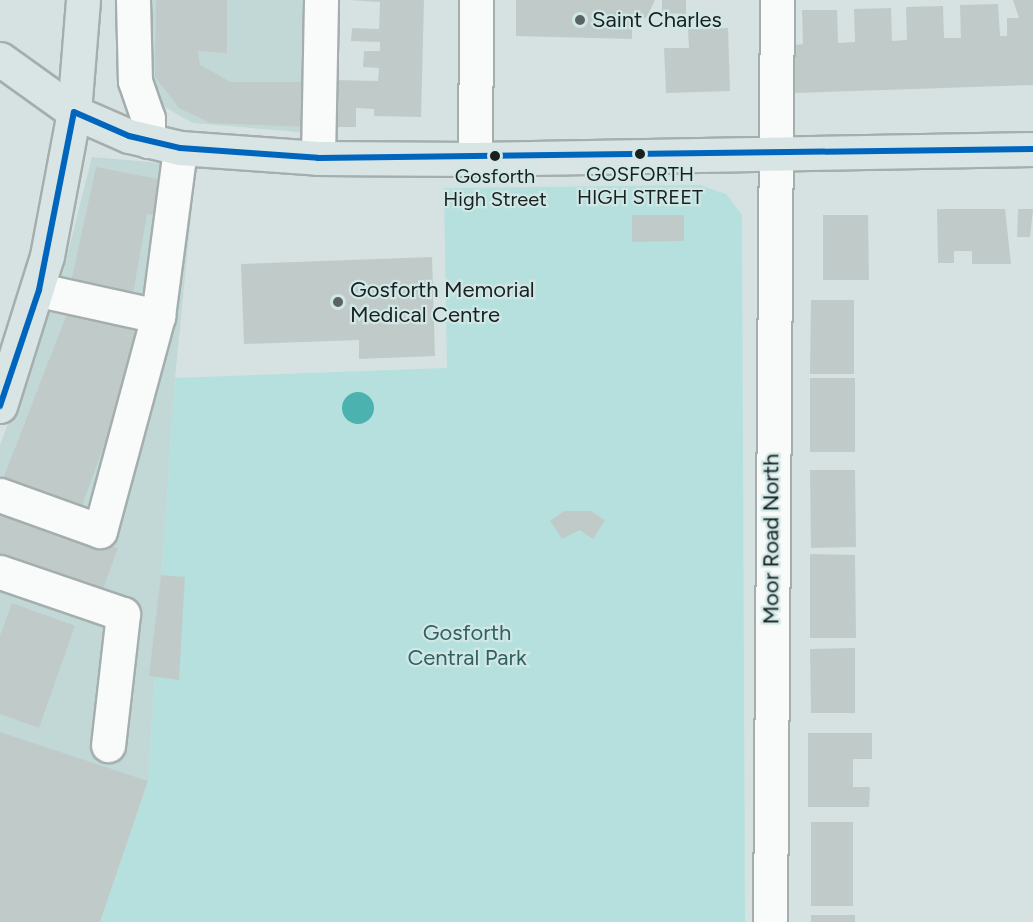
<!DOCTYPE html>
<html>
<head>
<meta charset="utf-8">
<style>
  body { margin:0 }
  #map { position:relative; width:1033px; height:922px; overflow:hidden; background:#d5e2e1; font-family:Figtree,sans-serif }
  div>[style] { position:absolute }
  .built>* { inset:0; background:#c1d8d7 }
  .green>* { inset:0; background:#b5e0de }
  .water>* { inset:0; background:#4bb2af }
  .round { border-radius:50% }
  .building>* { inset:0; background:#c0cbc9 }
  .roads { filter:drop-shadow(2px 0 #a4aead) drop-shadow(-2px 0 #a4aead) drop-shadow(0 2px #a4aead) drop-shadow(0 -2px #a4aead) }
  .minor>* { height:33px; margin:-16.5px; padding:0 16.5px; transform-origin:16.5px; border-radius:16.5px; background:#f9fbfa }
  .major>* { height:33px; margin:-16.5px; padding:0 16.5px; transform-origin:16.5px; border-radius:16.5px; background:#d8e5e4 }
  .bus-1>* { height:6px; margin:-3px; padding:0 3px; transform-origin:3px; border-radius:3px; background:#0065bd }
  .dots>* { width:16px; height:16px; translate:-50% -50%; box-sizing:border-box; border:3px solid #d0e7e6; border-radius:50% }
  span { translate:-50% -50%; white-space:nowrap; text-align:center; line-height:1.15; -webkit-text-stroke:4.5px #d0e7e6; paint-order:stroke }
  .bus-label { font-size:20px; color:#182020 }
  .poi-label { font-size:22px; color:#182020 }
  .left { translate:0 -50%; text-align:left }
  .street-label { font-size:22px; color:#182020 }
  .park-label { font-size:22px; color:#2f615f }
</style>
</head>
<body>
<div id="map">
  <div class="built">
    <div style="clip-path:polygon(140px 0,312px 0,311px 133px,193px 123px,161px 105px,141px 75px)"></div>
    <div style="clip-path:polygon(92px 157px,196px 166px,175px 378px,148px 781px,100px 922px,0 922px,0 445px,59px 288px)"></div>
  </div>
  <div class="green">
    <div style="clip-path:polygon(700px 185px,726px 194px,742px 215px,745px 922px,100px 922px,148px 781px,175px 378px,447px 368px,444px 188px)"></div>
  </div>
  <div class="water">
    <div class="round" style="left:342px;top:392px;width:32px;height:32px"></div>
  </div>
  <div class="building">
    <div style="clip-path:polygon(156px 0,227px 0,227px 53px,198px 51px,200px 65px,231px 82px,307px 82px,306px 127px,210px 123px,179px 108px,155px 77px)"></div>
    <div style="clip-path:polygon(349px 0,424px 0,421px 117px,374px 116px,374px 109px,356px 108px,356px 127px,333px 127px,334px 80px,378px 81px,379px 68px,363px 67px,364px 51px,380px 51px,380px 42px,351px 41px,352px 28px,379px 29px,380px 2px)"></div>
    <div style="clip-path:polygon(516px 0,655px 0,647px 17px,632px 24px,632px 39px,516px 36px)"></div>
    <div style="clip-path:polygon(662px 0,686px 0,686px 14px,662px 13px)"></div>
    <div style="clip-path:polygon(1013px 0,1033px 0,1033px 85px,794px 93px,795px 45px,803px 44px,802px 10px,837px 10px,838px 43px,855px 42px,854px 9px,891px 8px,892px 41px,907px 40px,906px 7px,943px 6px,944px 38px,961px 38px,960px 5px,998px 4px,1000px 36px,1007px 36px,1007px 18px,1019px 18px)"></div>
    <div style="clip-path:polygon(728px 28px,730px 91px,666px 93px,664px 48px,689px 48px,688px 29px)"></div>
    <div style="clip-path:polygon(96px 167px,168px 181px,161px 216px,147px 214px,132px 300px,70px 287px)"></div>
    <div style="clip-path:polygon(937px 209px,1005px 209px,1011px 264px,972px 264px,972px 251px,954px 251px,954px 263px,938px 263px)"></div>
    <div style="clip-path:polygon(1018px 209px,1033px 209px,1030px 237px,1017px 237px)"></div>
    <div style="clip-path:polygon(632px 215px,684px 215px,684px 241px,632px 242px)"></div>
    <div style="clip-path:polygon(823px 215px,868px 215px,869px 280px,823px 280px)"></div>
    <div style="clip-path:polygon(432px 257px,435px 356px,359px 359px,359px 340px,244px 344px,241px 264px)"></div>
    <div style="clip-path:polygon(811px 300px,854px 300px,854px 374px,810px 374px)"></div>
    <div style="clip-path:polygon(71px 303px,141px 321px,131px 372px,78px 516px,0 487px)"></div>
    <div style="clip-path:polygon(810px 378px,855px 378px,855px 452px,810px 452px)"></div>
    <div style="clip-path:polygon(810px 470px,855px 470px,856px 547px,811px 548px)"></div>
    <div style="clip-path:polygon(0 505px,118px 548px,102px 592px,0 555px)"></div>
    <div style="clip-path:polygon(564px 511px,591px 511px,605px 520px,593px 539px,580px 530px,562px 539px,550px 521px)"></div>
    <div style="clip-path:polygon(810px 554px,855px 555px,856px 638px,810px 638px)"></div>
    <div style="clip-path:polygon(161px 575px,185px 577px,179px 680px,149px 676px)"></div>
    <div style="clip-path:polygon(12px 603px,75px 626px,39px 728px,0 714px,0 636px)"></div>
    <div style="clip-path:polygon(855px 648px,855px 713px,811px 713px,810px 649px)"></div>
    <div style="clip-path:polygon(0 732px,148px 781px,100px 922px,0 922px)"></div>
    <div style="clip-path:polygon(808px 733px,872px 733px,872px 759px,853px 759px,853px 787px,870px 787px,869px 807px,808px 807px)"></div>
    <div style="clip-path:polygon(811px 822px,853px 822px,853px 906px,811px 906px)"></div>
    <div style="clip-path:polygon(811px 915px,855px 915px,855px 922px,811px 922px)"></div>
  </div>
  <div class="roads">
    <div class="minor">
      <div style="left:133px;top:0;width:81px;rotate:88.6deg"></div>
      <div style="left:135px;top:81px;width:39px;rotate:71deg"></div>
      <div style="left:148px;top:118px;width:23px;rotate:90deg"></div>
      <div style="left:318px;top:158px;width:158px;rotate:-88.9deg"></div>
      <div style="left:475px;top:159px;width:159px;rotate:-89.6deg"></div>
      <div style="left:39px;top:290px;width:122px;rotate:12.3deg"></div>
      <div style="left:0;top:495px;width:106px;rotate:19.8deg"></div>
      <div style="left:100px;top:531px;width:223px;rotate:-74.9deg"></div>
      <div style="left:158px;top:316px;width:169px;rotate:-82.5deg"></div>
      <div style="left:0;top:572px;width:130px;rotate:18.9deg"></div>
      <div style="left:123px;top:614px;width:132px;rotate:96.5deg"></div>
      <div style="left:770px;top:922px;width:922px;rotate:-89.57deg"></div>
    </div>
    <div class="major">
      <div style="left:0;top:59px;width:91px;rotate:35.6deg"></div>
      <div style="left:74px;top:112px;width:60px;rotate:23.6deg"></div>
      <div style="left:129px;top:136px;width:52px;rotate:13.2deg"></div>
      <div style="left:180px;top:148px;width:138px;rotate:4.1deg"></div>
      <div style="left:318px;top:158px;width:157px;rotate:0.4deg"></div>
      <div style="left:475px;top:159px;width:558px;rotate:-1.03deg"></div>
      <div style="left:0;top:406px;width:157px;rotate:-72.6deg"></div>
      <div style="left:47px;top:256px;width:147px;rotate:-79.4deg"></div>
      <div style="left:74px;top:112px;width:112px;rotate:-85.4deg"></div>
    </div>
  </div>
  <div class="bus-1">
    <div style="left:74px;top:112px;width:60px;rotate:23.6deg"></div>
    <div style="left:129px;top:136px;width:52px;rotate:13.2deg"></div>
    <div style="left:180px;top:148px;width:138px;rotate:4.1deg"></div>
    <div style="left:318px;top:158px;width:715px;rotate:-0.72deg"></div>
    <div style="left:0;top:406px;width:122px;rotate:-71.4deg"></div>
    <div style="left:39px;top:290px;width:181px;rotate:-78.9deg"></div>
  </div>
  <div class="dots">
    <div style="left:580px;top:20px;background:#5a6464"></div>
    <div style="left:640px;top:154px;background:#182020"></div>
    <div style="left:495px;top:156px;background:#182020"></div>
    <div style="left:338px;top:302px;background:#5a6464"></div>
  </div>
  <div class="bus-label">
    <span style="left:640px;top:186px">GOSFORTH<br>HIGH STREET</span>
    <span style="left:495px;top:188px">Gosforth<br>High Street</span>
  </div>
  <div class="poi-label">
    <span class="left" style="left:592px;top:20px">Saint Charles</span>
    <span class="left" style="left:350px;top:302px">Gosforth Memorial<br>Medical Centre</span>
  </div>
  <div class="street-label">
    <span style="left:771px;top:539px;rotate:-90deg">Moor Road North</span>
  </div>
  <div class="park-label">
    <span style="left:467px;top:645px">Gosforth<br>Central Park</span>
  </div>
</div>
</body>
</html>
